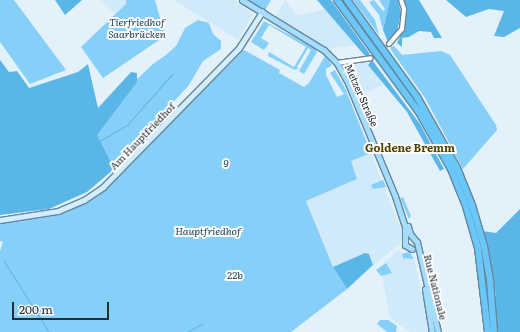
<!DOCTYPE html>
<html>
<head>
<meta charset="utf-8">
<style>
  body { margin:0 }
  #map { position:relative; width:520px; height:332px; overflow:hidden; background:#e3f1fa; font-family:Literata,serif }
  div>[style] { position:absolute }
  .built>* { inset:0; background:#d0eafa }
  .green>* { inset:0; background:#85cff9 }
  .forest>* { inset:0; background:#5bb6e8 }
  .water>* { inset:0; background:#5ab5e7 }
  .stream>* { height:1px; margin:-0.5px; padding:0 0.5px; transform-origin:0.5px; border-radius:0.5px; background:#5ab5e7 }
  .tertiary-tunnel>* { height:4px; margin-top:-2px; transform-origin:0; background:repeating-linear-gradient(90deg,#bccad3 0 4px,transparent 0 6px) }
  .roads { filter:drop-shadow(1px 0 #65879b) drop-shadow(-1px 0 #65879b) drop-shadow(0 1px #65879b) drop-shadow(0 -1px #65879b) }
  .tertiary>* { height:4px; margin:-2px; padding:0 2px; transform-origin:2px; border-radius:2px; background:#fff }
  .secondary>* { height:4.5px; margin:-2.25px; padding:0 2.25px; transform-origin:2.25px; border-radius:2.25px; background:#d2eefe }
  .primary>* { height:5px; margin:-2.5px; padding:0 2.5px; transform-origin:2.5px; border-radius:2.5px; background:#a6ddfc }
  .motorway>* { height:6px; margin:-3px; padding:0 3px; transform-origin:3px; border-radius:3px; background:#6ac7fa }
  span { translate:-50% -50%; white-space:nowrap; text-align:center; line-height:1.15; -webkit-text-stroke:4px #fcfcfc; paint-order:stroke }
  .park-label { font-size:10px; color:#133b4f; font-style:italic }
  .street-label { font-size:10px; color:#202e37 }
  .neighbourhood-label { font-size:11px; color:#504200; font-weight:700 }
  .scale { position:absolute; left:12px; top:302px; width:97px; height:18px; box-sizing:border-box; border:2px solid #202e37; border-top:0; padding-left:5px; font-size:12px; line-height:14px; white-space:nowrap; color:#202e37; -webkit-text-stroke:3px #fcfcfc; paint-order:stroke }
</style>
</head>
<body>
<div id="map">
  <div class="built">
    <div style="clip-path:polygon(101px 0,126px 0,126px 4px,115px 14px)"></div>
    <div style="clip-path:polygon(174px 0,234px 0,253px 14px,238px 40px)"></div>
    <div style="clip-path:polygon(285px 0,297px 16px,326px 9px,356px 45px,332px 48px,332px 51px,276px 16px)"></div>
    <div style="clip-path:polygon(367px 62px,383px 85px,357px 96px,345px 68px)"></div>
    <div style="clip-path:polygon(371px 153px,403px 235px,401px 243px,373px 265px,369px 254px,333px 267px,306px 201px,357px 179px,350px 161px)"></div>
    <div style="clip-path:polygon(399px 249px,404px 254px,409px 252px,413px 255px,431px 332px,410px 332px,390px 318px,380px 267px)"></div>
  </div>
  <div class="green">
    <div style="clip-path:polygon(0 0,14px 0,66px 70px,30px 84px,0 42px)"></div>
    <div style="clip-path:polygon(126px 0,155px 0,165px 36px,103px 78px,81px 47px,126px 4px)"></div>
    <div style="clip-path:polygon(249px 0,271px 0,265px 10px)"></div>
    <div style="clip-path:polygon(341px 0,344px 0,415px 98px,422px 112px)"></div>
    <div style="clip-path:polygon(353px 0,360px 0,375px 20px,379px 35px)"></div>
    <div style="clip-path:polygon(374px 0,383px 11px,385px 9px,379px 0,390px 0,383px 30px,379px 15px,369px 2px)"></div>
    <div style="clip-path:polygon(198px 20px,209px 23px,213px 34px,221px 41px,221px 49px,203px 61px,189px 85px,137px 142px,106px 167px,88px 147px,135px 81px,153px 64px,166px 55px,176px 46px,185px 28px)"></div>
    <div style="clip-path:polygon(264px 21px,314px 48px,317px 52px,304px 74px,299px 71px,311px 50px,308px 48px,297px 67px,299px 68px,295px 70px,268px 56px,269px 52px,294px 67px,306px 47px,269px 25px,261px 38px,269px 43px,264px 50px,251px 42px)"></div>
    <div style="clip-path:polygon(394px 46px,402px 55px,441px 51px,450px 55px,496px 125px,497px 130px,463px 169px,425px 98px,391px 50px,390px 47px)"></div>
    <div style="clip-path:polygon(244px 50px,280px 70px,279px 73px,304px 87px,309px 83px,325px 56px,332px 65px,326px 69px,326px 75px,337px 97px,347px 93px,371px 153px,351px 161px,357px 179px,306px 201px,333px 267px,347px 289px,291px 332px,0 332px,0 251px,3px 242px,0 241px,0 222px,58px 214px,98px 194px)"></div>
    <div style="clip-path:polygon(351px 64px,348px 70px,355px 87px,354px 89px,345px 68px)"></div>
    <div style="clip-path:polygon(335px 70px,347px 92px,344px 94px,330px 73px)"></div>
    <div style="clip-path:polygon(383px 180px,386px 187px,373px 189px,371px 185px)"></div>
    <div style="clip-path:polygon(403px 197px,411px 216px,409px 219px,400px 198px)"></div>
    <div style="clip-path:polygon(409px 252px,414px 259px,404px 258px,404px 261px,402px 254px)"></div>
    <div style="clip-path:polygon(386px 263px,392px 273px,381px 276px,376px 270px)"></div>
    <div style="clip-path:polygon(380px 320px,388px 320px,397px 326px,396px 332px,387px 332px,377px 324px)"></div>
  </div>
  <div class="forest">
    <div style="clip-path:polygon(55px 0,82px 0,65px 15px)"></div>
    <div style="clip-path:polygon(317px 0,331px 0,370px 54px,366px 57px)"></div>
    <div style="clip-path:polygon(390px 0,398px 0,401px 13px,397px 32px,388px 42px,383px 30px)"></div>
    <div style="clip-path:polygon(404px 0,419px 0,442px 38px,434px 38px,431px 32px,419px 31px,409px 37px,402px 38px,402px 47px,397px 43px,405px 26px)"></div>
    <div style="clip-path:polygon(446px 0,520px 0,520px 28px,504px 37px,494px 36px,504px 11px,489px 9px,466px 17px)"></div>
    <div style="clip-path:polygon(0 60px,9px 72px,17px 71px,29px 88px,78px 72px,88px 64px,98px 108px,131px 72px,137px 73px,137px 82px,97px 135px,114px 169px,87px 192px,49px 209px,0 215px)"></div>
    <div style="clip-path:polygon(372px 60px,420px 124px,444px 169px,440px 171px,407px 112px,368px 65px)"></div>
    <div style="clip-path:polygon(520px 209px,520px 332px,497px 332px,495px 286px,482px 231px,496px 233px)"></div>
    <div style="clip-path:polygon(365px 253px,369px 254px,373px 265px,347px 289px,333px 267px)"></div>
  </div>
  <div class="water">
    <div style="clip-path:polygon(360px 258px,365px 259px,364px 264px,350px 269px,350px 263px)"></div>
  </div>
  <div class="stream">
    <div style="left:0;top:151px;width:33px;rotate:29deg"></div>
    <div style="left:29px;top:167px;width:37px;rotate:5deg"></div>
    <div style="left:66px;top:170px;width:9px;rotate:-18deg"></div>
    <div style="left:75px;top:167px;width:6px;rotate:-39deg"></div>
    <div style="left:80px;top:163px;width:14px;rotate:-73deg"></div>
    <div style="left:84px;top:150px;width:50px;rotate:-30.2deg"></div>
    <div style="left:127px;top:125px;width:69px;rotate:-48.5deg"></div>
    <div style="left:4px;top:261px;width:83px;rotate:57.8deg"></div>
    <div style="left:187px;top:332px;width:18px;rotate:-29deg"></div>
  </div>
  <div class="tertiary-tunnel">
    <div style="left:374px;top:55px;width:19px;rotate:-36deg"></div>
  </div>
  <div class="roads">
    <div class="tertiary">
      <div style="left:389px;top:44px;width:20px;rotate:-49deg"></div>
      <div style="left:402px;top:29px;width:20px;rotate:-84deg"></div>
      <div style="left:404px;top:9px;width:9px;rotate:-108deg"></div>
      <div style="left:337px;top:63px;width:34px;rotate:-8deg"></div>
    </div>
    <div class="secondary">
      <div style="left:0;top:220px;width:59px;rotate:-8.8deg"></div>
      <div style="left:58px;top:211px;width:28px;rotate:-23deg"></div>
      <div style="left:84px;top:200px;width:23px;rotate:-34deg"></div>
      <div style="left:103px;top:187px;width:194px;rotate:-45.6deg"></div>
      <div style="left:239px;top:48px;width:43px;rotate:-57.4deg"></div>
    </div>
    <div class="primary">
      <div style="left:242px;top:0;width:96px;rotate:31.4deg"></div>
      <div style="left:324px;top:50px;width:18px;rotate:45deg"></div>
      <div style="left:337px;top:63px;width:23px;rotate:61deg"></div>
      <div style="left:348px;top:83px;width:122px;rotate:67.4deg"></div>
      <div style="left:395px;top:196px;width:32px;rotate:72deg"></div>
      <div style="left:405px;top:226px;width:19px;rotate:90deg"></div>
      <div style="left:405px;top:245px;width:8px;rotate:30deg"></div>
      <div style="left:408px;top:226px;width:8px;rotate:76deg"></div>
      <div style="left:410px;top:234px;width:11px;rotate:49deg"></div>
      <div style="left:417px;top:242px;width:92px;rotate:76.9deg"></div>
      <div style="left:425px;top:289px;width:44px;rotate:80.8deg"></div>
    </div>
    <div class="motorway">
      <div style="left:337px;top:0;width:139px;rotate:53.8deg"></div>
      <div style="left:419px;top:112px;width:65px;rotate:60.7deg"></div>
      <div style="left:451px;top:169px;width:37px;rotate:68deg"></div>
      <div style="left:465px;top:203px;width:47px;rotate:73.9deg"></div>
      <div style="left:478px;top:248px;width:85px;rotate:83.2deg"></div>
      <div style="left:347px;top:0;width:120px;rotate:54.2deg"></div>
      <div style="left:417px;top:97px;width:81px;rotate:60.6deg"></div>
      <div style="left:457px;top:168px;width:40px;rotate:68deg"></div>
      <div style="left:472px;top:205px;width:43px;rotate:73.7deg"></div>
      <div style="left:484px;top:246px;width:36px;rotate:80deg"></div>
      <div style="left:490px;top:281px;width:51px;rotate:85.5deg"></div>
    </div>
  </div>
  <div class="park-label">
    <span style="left:137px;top:27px">Tierfriedhof<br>Saarbrücken</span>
    <span style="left:226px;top:163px">9</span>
    <span style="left:208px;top:231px">Hauptfriedhof</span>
    <span style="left:235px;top:275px">22b</span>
  </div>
  <div class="street-label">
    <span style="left:362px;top:95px;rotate:66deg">Metzer Straße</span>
    <span style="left:142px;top:136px;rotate:-46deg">Am Hauptfriedhof</span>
    <span style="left:436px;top:287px;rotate:76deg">Rue Nationale</span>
  </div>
  <div class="neighbourhood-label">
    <span style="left:410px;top:147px">Goldene Bremm</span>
  </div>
  <div class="scale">200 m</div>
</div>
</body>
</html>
